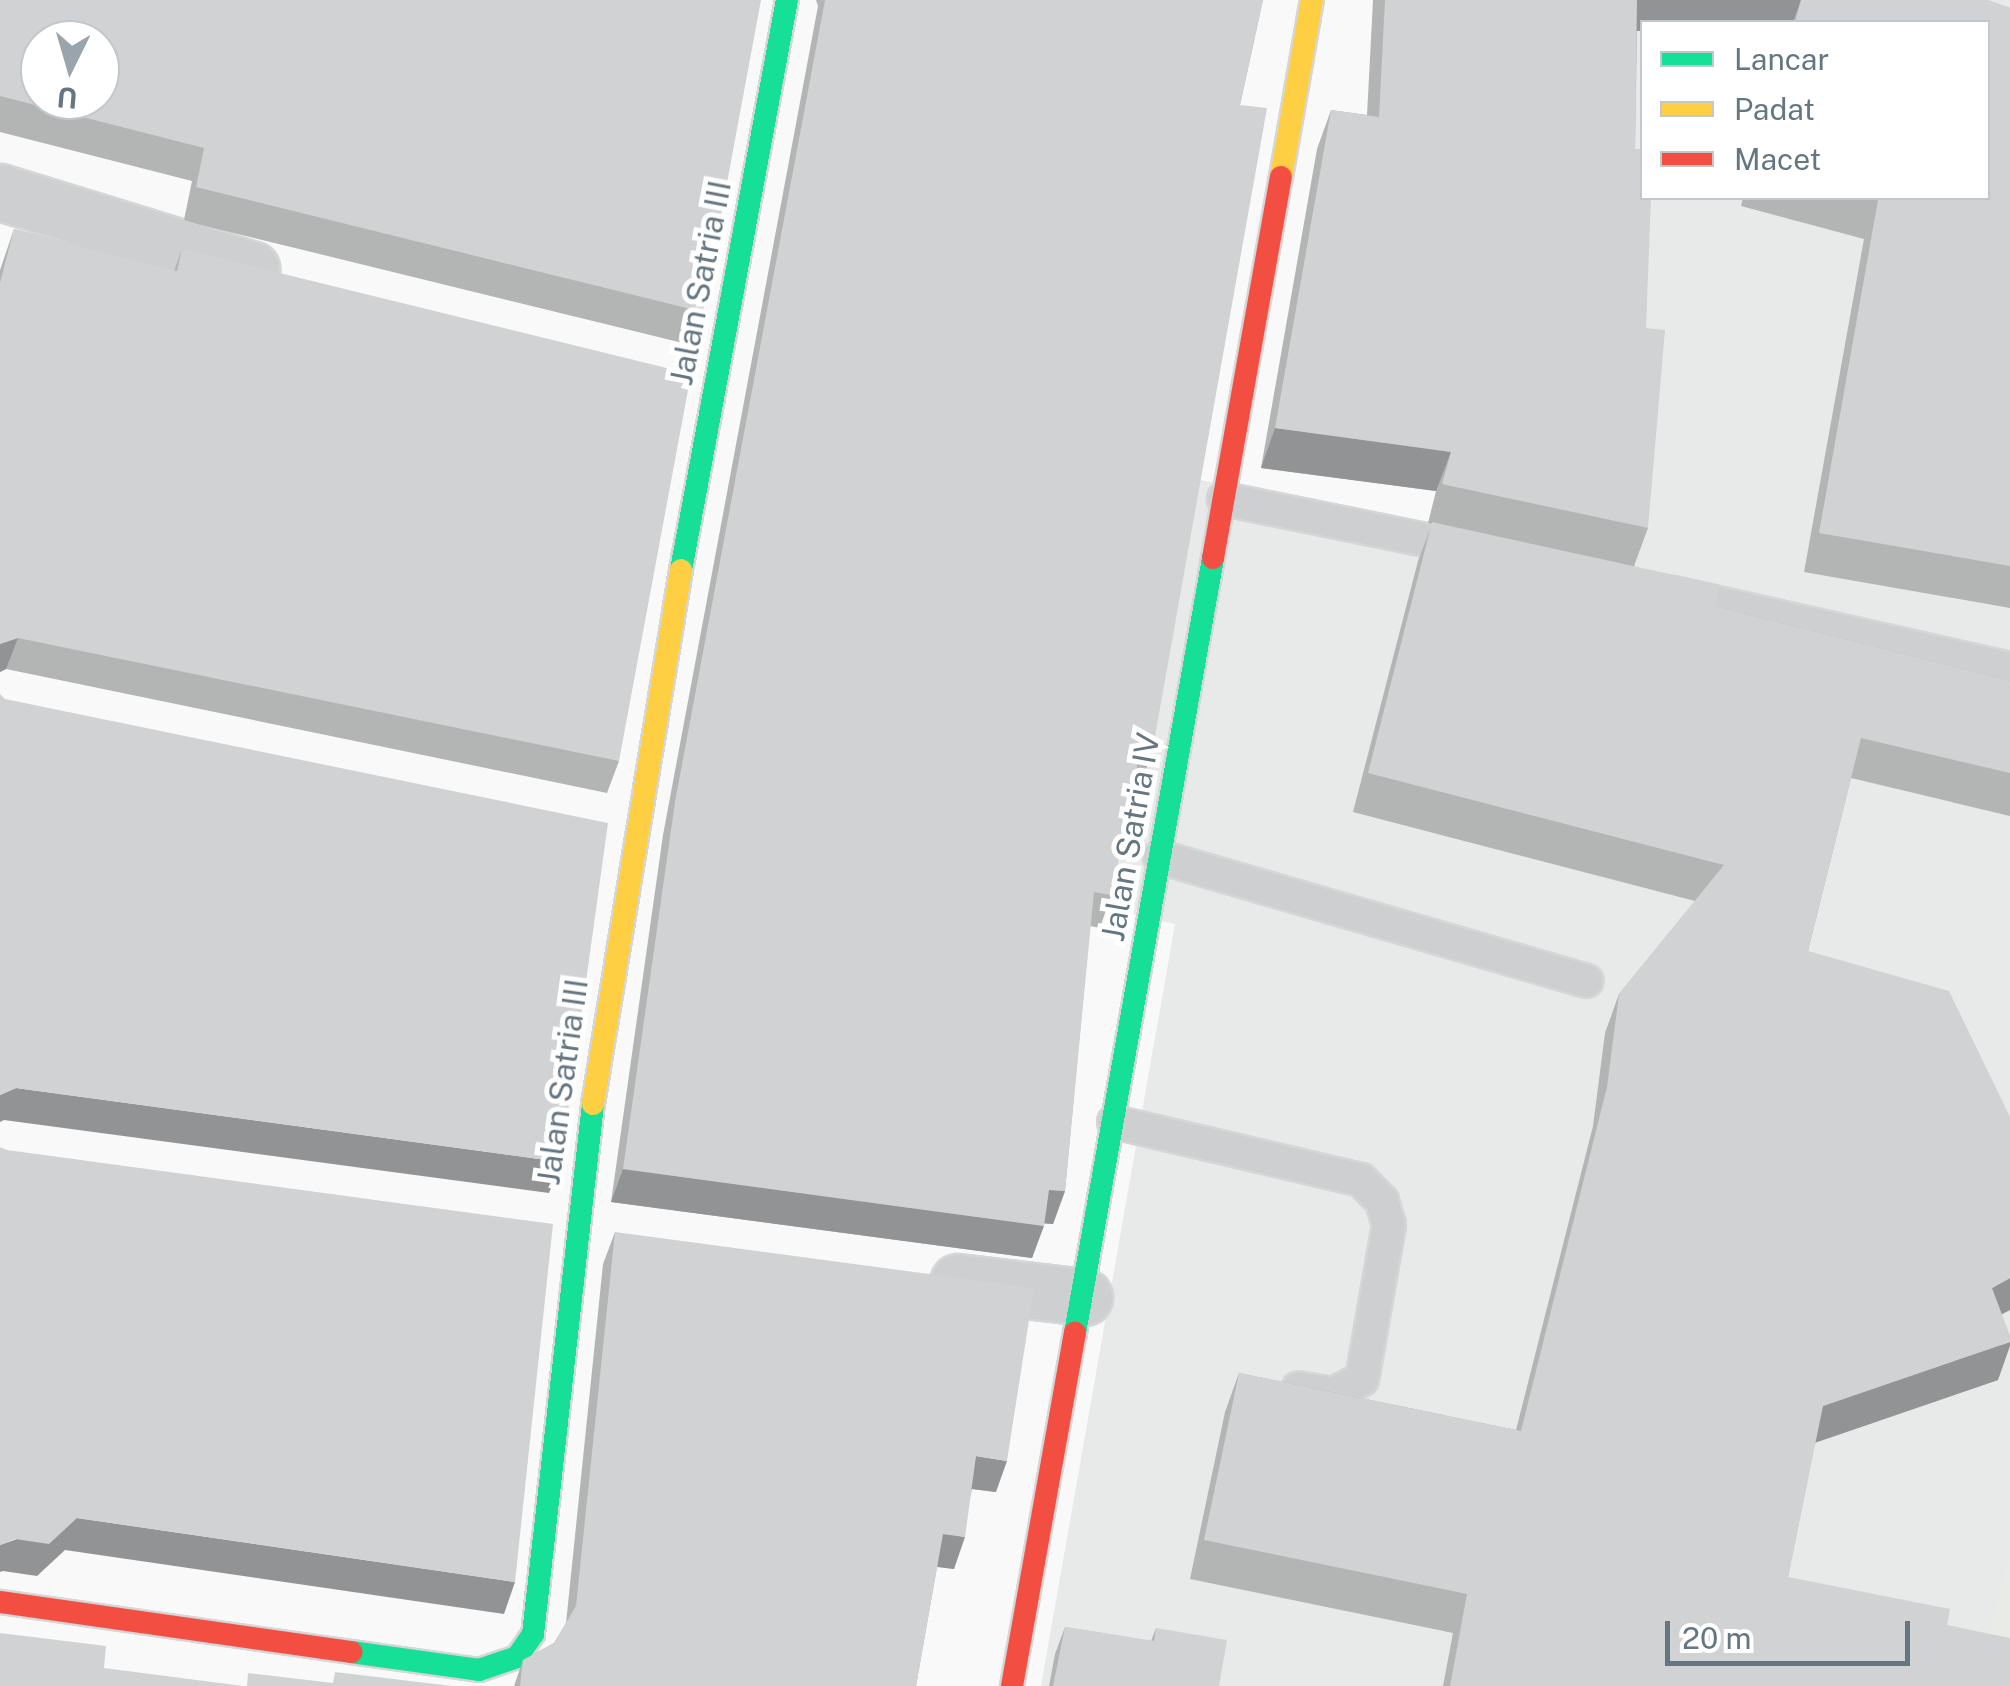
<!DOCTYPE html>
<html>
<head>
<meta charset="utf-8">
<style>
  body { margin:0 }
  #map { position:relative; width:2010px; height:1686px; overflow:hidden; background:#f9f9f9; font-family:"Public Sans",sans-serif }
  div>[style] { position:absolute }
  .built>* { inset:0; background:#e8e9e9 }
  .green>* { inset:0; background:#e8ebe6 }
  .roads { filter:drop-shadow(2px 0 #d5d6d7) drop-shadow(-2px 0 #d5d6d7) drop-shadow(0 2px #d5d6d7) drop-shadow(0 -2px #d5d6d7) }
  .lane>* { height:32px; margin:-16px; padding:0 16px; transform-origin:16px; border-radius:16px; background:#cecfd0 }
  .street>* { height:55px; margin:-27.5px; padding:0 27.5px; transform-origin:27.5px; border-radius:27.5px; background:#cecfd0 }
  .fast>* { height:22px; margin:-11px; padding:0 11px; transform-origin:11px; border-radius:11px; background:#16e098 }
  .slow>* { height:22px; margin:-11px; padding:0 11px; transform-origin:11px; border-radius:11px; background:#ffcf43 }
  .jam>* { height:22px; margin:-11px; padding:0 11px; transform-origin:11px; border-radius:11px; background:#f24e42 }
  .wall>* { inset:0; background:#b3b5b5 }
  .shaded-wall>* { inset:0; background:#929394 }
  .building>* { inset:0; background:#d0d2d3 }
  span { translate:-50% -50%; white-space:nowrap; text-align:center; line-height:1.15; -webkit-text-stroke:10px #fff; paint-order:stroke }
  .street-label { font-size:32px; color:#657683 }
  .legend { position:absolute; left:1640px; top:20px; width:350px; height:180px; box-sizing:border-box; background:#fff; border:2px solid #c1c8cd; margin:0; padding:12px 18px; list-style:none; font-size:30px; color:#657683 }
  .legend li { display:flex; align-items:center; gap:20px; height:50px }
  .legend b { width:50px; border:2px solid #c1c8cd }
  .north { position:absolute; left:20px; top:20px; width:100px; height:100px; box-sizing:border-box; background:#fff; border:2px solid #c1c8cd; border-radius:50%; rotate:185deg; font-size:28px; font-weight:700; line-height:40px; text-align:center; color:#657683 }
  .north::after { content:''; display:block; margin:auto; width:35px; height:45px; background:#99a4ac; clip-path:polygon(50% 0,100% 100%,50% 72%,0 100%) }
  .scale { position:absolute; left:1665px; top:1621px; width:245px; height:45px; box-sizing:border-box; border:5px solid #657683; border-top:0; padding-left:12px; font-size:30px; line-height:35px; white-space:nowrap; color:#657683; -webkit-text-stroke:8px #fff; paint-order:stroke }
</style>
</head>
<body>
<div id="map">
  <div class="built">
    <div style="clip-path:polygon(evenodd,1594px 0,2010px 0,2010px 1686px,1041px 1686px,1175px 924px,849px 847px,923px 427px,1576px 552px,1594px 0,1642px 22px,1988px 22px,1988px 198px,1642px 198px,1642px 22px)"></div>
  </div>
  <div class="green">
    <div style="clip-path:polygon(2010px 1555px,2010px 1651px,1985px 1646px)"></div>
  </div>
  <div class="roads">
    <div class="lane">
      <div style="left:1224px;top:499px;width:250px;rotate:11.5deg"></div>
      <div style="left:1673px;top:593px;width:345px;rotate:12.7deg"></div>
      <div style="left:1160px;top:857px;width:444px;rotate:16.2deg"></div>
      <div style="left:1114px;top:1122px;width:254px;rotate:13.2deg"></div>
      <div style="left:1361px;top:1180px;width:30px;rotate:45deg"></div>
      <div style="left:1382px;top:1201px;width:25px;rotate:74deg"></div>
      <div style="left:1389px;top:1225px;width:156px;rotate:99.9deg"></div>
      <div style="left:1362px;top:1379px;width:32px;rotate:152deg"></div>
      <div style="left:1334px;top:1394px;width:36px;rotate:-171deg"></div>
    </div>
    <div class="street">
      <div style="left:0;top:192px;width:263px;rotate:17.1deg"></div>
      <div style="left:958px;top:1282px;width:127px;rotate:6.8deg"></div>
    </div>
    <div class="fast">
      <div style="left:681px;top:570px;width:580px;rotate:-79.47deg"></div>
      <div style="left:1075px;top:1333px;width:787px;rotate:-79.9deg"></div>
      <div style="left:351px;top:1652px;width:129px;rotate:8deg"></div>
      <div style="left:479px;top:1670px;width:40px;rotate:-18.9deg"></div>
      <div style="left:517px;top:1657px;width:28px;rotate:-55deg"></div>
      <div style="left:533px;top:1634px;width:533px;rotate:-83.54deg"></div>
    </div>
    <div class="slow">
      <div style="left:1281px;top:177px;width:180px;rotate:-80.1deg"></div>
      <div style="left:593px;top:1104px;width:541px;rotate:-80.64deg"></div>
    </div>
    <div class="jam">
      <div style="left:1213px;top:558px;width:387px;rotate:-79.9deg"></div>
      <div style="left:0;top:1602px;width:355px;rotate:8.1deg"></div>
      <div style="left:1012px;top:1686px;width:359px;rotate:-79.9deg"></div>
    </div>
  </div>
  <div class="wall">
    <div style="clip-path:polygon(0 0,703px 312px,691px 345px,197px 224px,184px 220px,192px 181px,0 132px)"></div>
    <div style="clip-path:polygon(816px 0,1263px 0,1240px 105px,1152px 753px,1140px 786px,1134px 784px,1111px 895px,1100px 928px,1090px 926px,1065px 1191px,1053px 1224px,1044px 1223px,1032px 1258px,611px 1202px,663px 835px,818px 6px)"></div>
    <div style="clip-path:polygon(1373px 0,1987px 0,2010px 8px,2010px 608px,1804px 572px,1864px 239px,1741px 206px,1743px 198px,1988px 198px,1988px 22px,1642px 22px,1642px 31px,1637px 31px,1635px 149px,1646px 328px,1648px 528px,1634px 566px,1715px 606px,2010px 681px,2010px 816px,1851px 778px,1808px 951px,2002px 1314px,1998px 1380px,1815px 1443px,1788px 1577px,1947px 1625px,2010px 1686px,1443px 1686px,1453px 1633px,1190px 1579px,1225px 1412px,1239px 1373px,1516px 1430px,1593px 1126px,1605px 1033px,1619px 994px,1695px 901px,1353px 812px,1418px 561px,1432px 524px,1428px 523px,1436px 491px,1261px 468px,1317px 149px,1331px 110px,1367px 115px)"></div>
    <div style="clip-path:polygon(14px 229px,174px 271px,182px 249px,619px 761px,607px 793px,6px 669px,0 672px,0 270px)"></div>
    <div style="clip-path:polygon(615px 1232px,996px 1492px,972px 1489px,954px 1569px,937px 1567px,916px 1686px,514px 1686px,523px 1660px,554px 1643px,566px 1623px,603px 1264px)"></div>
    <div style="clip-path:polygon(1065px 1627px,1151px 1641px,1156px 1628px,1219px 1686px,1049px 1686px,1055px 1654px)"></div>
  </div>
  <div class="shaded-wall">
    <div style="clip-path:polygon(1634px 0,1801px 0,1793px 22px,1642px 22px,1642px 31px,1623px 31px)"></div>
    <div style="clip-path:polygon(1275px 428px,1451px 452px,1436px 491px,1261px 468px)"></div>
    <div style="clip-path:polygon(18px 638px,6px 669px,0 672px,0 644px)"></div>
    <div style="clip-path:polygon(16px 1088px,561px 1162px,549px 1193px,4px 1120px,0 1122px,0 1095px)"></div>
    <div style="clip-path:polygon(623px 1169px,1044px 1226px,1032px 1258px,611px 1202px)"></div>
    <div style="clip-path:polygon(1049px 1190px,1065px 1191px,1053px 1224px,1037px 1223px)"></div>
    <div style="clip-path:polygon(2010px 1278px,2010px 1310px,1978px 1327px,1992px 1288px)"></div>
    <div style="clip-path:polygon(2010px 1342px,2010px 1346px,1998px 1380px,1808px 1445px,1823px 1406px)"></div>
    <div style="clip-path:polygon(976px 1456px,1007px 1461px,996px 1492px,964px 1488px)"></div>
    <div style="clip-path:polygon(77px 1518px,515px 1582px,504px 1614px,65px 1550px,37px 1576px,3px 1571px,0 1572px,0 1545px)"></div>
    <div style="clip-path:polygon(943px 1534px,965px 1537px,954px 1569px,931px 1566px)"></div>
  </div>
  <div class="building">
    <div style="clip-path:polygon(evenodd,0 0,761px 0,703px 312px,196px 187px,204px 148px,0 96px,0 0,40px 40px,100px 40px,100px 100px,40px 100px,40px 40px)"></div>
    <div style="clip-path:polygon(825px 0,1263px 0,1240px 105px,1267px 108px,1152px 753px,1140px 751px,1111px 895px,1094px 892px,1065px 1191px,1049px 1190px,1044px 1226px,623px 1169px,675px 802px)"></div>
    <div style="clip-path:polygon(1385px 0,1637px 0,1635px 149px,1642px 149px,1642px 198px,1651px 198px,1646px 328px,1665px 330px,1648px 528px,1442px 484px,1451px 452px,1275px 428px,1331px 110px,1379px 117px)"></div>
    <div style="clip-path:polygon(1801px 0,1987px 0,2010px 8px,2010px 566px,1819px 533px,1878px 200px,1868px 198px,1988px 198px,1988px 22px,1795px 22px)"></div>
    <div style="clip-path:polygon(14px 229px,177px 271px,182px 249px,691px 374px,619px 761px,18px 638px,0 644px,0 283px)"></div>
    <div style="clip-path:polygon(1432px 522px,1720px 585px,1715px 606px,2010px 681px,2010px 773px,1861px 738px,1808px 951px,1949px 991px,2010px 1117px,2010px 1278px,1992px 1288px,2010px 1336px,2010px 1342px,1823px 1406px,1788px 1577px,1950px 1609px,1947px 1625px,2010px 1638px,2010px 1686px,1450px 1686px,1467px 1594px,1204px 1540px,1239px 1373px,1521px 1431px,1607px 1087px,1619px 994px,1724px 865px,1368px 773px)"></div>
    <div style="clip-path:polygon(0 694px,5px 699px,608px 823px,561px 1162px,16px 1088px,0 1095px)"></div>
    <div style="clip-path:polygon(0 1147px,7px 1150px,553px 1224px,515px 1582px,77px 1518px,49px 1544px,15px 1539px,0 1545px)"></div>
    <div style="clip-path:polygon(615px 1232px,1034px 1288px,1007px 1461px,976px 1456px,965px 1537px,943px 1534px,916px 1686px,520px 1686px,523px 1660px,554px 1643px,576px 1606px)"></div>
    <div style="clip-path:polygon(1065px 1627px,1154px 1641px,1156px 1628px,1227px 1640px,1219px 1686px,1053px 1686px)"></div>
    <div style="clip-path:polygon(0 1633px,106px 1646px,104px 1668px,243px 1686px,0 1686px)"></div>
    <div style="clip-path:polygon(335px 1672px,452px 1686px,247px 1686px,248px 1673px,333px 1683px)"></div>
  </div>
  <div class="street-label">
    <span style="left:701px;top:283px;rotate:-79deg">Jalan Satria III</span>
    <span style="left:1131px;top:837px;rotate:-80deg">Jalan Satria IV</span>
    <span style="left:563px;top:1082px;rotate:-82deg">Jalan Satria III</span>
  </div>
  <ul class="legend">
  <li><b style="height:12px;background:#16e098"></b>Lancar</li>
  <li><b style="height:12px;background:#ffcf43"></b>Padat</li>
  <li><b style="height:12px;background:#f24e42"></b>Macet</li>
  </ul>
  <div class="north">U</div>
  <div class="scale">20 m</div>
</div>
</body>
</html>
